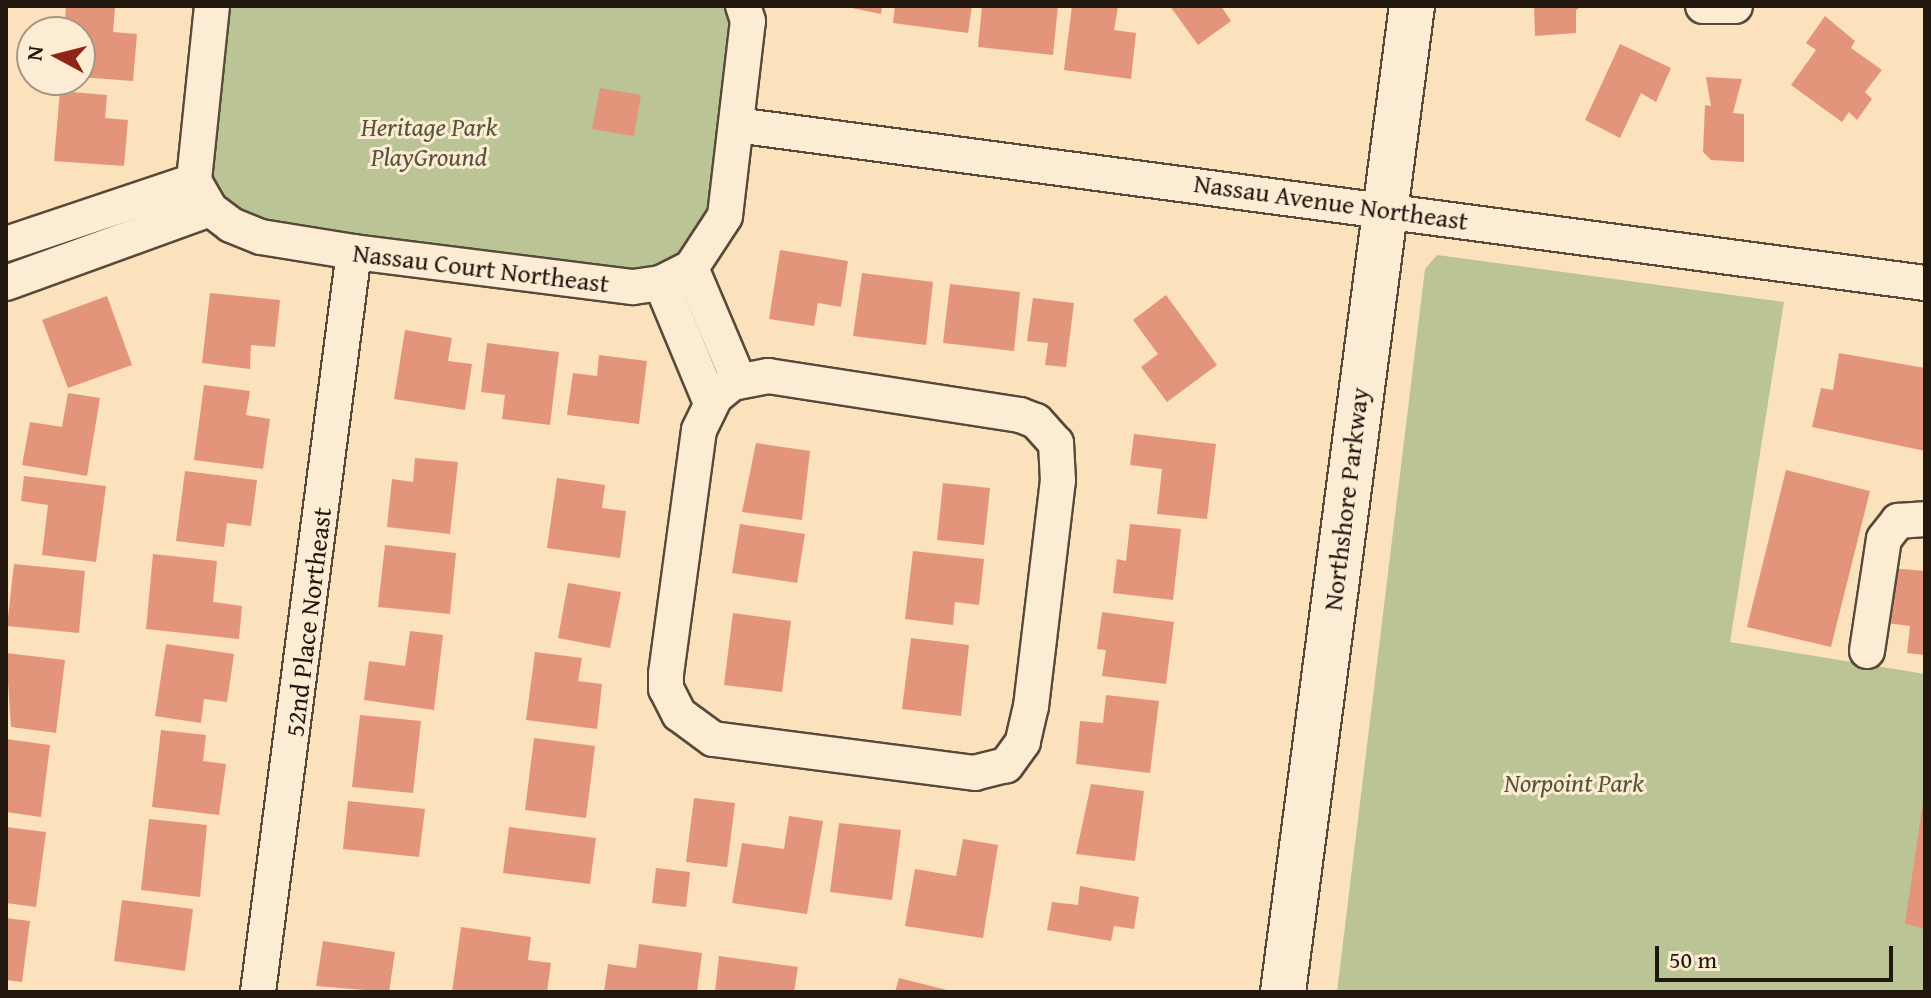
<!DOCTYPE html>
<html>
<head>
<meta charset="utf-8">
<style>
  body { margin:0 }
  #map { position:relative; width:1931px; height:998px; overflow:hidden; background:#fbe1bc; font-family:"Gentium Book Plus",serif }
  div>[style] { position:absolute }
  .green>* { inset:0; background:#bac494 }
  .building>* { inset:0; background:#e3957c }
  .roads { filter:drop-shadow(2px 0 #584a3a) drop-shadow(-2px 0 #584a3a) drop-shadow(0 2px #584a3a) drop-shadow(0 -2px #584a3a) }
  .street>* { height:34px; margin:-17px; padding:0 17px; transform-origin:17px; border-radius:17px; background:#fcecd3 }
  .secondary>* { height:44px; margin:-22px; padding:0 22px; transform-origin:22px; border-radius:22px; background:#fcecd3 }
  span { translate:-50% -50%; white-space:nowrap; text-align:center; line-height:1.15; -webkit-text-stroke:6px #fcecd3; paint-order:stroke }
  .park-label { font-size:26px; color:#57543e; font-style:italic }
  .street-label { font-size:26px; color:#21170f }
  .frame { position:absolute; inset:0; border:8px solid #21170f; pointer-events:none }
  .north { position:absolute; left:16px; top:16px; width:80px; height:80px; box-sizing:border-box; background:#fcecd3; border:2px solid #a49785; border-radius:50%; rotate:277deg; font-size:22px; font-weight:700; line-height:32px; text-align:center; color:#21170f }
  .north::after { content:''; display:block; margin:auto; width:28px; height:36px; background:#8f2418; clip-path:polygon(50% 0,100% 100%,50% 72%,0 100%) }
  .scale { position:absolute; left:1655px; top:946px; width:238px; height:36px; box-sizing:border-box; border:4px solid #21170f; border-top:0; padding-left:10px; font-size:24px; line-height:28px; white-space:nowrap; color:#21170f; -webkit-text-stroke:6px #fcecd3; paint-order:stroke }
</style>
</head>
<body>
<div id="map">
  <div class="green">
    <div style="clip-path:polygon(212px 6px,743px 6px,725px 216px,661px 283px,261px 237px,210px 209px)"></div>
    <div style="clip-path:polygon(1437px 255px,1784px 302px,1730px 642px,1925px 674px,1925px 992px,1337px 992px,1425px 269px)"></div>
  </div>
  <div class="building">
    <div style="clip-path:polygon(66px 6px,115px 8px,113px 32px,137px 34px,133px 81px,80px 77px,80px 32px,64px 32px)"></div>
    <div style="clip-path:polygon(842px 6px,882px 6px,881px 14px)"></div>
    <div style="clip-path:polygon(895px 6px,972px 6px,968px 33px,893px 23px)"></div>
    <div style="clip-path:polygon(982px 6px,1058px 6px,1053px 55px,978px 47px)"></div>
    <div style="clip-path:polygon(1072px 6px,1118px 7px,1114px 30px,1136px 33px,1131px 79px,1064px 70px)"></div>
    <div style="clip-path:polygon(1170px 6px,1221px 6px,1231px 21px,1198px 45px)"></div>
    <div style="clip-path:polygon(1534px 6px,1582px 6px,1576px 10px,1576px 33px,1535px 36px)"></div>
    <div style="clip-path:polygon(1825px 16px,1855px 41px,1851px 48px,1882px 70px,1865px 92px,1872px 99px,1857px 120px,1849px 112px,1842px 122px,1791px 85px,1816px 50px,1806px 43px)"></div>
    <div style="clip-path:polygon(1620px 44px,1671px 68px,1656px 102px,1641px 93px,1620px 138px,1585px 120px)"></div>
    <div style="clip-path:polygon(1706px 77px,1742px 79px,1733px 113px,1744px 114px,1744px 162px,1711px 160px,1703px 152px,1705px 105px,1711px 106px)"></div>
    <div style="clip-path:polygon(600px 88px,641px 95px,634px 136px,592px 129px)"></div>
    <div style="clip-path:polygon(60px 91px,107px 95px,105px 118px,128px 120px,124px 166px,54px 161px)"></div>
    <div style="clip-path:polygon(780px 250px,848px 261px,841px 307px,818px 303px,814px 326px,769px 319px)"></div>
    <div style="clip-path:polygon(862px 273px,933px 282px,926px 345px,853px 336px)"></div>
    <div style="clip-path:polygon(950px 284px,1020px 292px,1014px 351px,943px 343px)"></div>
    <div style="clip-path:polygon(210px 293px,280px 300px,275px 347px,251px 345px,250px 369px,202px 363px)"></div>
    <div style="clip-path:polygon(1166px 295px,1217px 365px,1167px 402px,1141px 367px,1158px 354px,1133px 320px)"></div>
    <div style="clip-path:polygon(107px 296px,132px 365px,68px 388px,42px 320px)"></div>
    <div style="clip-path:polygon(1033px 298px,1074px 303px,1066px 367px,1045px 365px,1048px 343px,1027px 341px)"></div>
    <div style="clip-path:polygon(405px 330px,452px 338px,448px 361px,472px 364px,465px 410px,394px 399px)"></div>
    <div style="clip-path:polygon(487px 343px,559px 352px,550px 425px,502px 419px,505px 395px,481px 392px)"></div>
    <div style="clip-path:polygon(1839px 353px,1925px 368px,1925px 451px,1812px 427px,1821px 388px,1833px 390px)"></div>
    <div style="clip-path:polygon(599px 355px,647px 361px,639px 424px,567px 415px,573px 373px,597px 376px)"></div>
    <div style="clip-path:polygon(204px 385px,250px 391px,246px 415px,270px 419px,263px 469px,194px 460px)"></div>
    <div style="clip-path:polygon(68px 393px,100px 398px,87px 476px,22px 465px,30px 422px,62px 427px)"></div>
    <div style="clip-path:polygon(1134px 434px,1216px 444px,1207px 519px,1157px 514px,1162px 469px,1130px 465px)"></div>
    <div style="clip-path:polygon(756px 443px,810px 451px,802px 520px,742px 512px)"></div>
    <div style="clip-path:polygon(415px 458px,458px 462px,450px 534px,387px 527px,392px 479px,413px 482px)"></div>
    <div style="clip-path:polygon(1786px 470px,1870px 491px,1831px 647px,1747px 627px)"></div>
    <div style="clip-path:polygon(185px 471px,257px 480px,251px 526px,227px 523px,224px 547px,176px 541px)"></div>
    <div style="clip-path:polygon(24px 476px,106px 486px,96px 562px,42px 555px,48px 505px,21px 501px)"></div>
    <div style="clip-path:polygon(557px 478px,605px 485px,602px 508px,626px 511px,620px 558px,547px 548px)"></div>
    <div style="clip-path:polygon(943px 483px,990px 488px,984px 545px,937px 540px)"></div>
    <div style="clip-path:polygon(740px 524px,805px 534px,797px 583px,732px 573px)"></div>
    <div style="clip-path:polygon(1130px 524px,1181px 529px,1173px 600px,1113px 593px,1117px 559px,1126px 561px)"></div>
    <div style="clip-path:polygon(385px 545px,456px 553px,450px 614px,378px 607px)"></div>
    <div style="clip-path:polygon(913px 551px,984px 559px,979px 605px,955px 602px,953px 625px,905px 619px)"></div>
    <div style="clip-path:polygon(153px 554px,217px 561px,213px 602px,242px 606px,239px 639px,146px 629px)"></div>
    <div style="clip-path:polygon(14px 564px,85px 571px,79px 633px,7px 626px)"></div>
    <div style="clip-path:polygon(1892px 568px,1925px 571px,1925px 655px,1907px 653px,1910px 626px,1886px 623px)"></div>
    <div style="clip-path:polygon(568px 583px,621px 592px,610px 648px,558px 638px)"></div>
    <div style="clip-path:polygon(1102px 612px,1174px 622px,1166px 684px,1102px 676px,1106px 650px,1097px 649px)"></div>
    <div style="clip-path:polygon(733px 613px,791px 621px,782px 692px,724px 685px)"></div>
    <div style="clip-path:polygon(410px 631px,443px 635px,434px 710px,364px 700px,369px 661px,405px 666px)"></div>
    <div style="clip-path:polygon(911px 638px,969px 645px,961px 716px,902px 709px)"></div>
    <div style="clip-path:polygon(166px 644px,234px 654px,227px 702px,204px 699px,201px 723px,155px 716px)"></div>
    <div style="clip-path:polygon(535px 652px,582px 658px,578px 681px,602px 684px,597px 729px,526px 720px)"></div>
    <div style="clip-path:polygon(6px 653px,65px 660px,56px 733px,11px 727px)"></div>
    <div style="clip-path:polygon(1106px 695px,1159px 701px,1150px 773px,1076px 764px,1080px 721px,1103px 723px)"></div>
    <div style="clip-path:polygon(360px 715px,421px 721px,413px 793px,352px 787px)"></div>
    <div style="clip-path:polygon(161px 730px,206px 735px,203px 761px,226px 764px,219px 815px,152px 807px)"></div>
    <div style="clip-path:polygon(534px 738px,595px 746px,586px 818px,525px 810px)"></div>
    <div style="clip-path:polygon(6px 739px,50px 745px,41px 817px,6px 812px)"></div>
    <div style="clip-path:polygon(1091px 784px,1144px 791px,1135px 861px,1076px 854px)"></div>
    <div style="clip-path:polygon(694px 798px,735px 803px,727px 867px,686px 862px)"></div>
    <div style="clip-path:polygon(348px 801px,425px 809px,419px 857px,343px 849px)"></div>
    <div style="clip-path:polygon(1923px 802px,1925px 802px,1925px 929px,1905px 924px)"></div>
    <div style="clip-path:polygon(789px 816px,823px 821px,807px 914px,732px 903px,742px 843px,784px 849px)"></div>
    <div style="clip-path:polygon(149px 819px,207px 825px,200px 897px,141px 890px)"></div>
    <div style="clip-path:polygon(839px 823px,901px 830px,892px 900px,830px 892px)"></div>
    <div style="clip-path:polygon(6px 827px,46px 832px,36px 907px,6px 903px)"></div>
    <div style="clip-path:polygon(509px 827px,596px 838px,590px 884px,503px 873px)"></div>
    <div style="clip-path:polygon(963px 839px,998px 845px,983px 938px,905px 926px,915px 869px,956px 876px)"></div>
    <div style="clip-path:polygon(656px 868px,690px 872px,686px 907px,652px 903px)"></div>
    <div style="clip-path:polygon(1080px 886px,1139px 897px,1134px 929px,1114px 926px,1111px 941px,1047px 930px,1052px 902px,1078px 905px)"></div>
    <div style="clip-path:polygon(122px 900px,193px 909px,185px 971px,114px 961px)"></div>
    <div style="clip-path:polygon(6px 918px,30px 921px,22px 982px,6px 980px)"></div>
    <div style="clip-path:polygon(461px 927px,531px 937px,528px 960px,551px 963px,547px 992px,452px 992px)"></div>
    <div style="clip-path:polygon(323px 941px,395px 952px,389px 992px,316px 986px)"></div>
    <div style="clip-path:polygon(639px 944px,702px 953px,697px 992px,604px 992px,608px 964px,636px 968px)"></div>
    <div style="clip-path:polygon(719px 956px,798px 967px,794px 992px,715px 992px)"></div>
    <div style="clip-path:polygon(899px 978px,951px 991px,951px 992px,895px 992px)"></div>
  </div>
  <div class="roads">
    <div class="street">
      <div style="left:212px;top:6px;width:176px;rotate:95.9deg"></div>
      <div style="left:194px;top:181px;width:32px;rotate:60deg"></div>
      <div style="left:210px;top:209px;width:26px;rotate:37deg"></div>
      <div style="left:231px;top:225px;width:32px;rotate:22deg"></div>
      <div style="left:261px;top:237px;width:94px;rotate:9.2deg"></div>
      <div style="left:354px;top:252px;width:281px;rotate:7.2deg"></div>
      <div style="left:633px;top:287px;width:28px;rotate:-8deg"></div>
      <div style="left:661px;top:283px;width:34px;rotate:-27deg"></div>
      <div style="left:691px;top:268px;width:62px;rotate:-56.8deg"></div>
      <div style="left:725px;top:216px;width:196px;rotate:-83.3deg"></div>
      <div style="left:748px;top:21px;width:16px;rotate:-108deg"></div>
      <div style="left:1703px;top:6px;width:32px"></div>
      <div style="left:736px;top:125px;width:1199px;rotate:7.57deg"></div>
      <div style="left:6px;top:244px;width:198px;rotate:-18.5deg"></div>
      <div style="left:691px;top:268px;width:123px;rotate:67deg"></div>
      <div style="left:6px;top:283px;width:217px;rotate:-19.9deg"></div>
      <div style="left:661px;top:283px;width:130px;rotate:67.4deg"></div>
      <div style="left:768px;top:376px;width:255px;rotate:8.8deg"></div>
      <div style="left:1020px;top:415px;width:17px;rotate:21deg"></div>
      <div style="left:1036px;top:421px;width:30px;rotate:48deg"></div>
      <div style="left:1056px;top:443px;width:37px;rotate:87deg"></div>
      <div style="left:1058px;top:480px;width:228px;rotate:96.8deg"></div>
      <div style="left:1031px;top:706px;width:37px;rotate:103deg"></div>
      <div style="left:1023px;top:742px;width:29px;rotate:126deg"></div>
      <div style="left:1006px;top:765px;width:32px;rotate:166deg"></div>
      <div style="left:975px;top:773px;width:264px;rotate:-172.6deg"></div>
      <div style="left:713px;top:739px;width:42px;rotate:-143.7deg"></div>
      <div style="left:679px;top:714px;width:28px;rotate:-117deg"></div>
      <div style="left:666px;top:689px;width:15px;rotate:-90deg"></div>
      <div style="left:666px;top:674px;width:246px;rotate:-82.3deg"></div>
      <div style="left:699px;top:430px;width:37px;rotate:-64deg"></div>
      <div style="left:715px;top:397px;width:22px;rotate:-39deg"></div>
      <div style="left:732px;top:383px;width:37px;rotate:-11deg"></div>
      <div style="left:1867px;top:651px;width:113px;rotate:-81.4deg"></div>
      <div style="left:1884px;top:539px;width:23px;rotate:-52deg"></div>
      <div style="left:1898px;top:521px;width:27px;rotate:-4deg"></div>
      <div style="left:258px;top:992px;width:746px;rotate:-82.61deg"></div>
    </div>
    <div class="secondary">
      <div style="left:1283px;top:992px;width:994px;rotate:-82.55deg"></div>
    </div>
  </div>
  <div class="park-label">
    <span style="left:429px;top:142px">Heritage Park<br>PlayGround</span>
    <span style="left:1574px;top:783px">Norpoint Park</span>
  </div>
  <div class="street-label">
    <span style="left:1331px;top:202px;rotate:8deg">Nassau Avenue Northeast</span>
    <span style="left:481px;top:268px;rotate:7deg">Nassau Court Northeast</span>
    <span style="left:1346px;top:499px;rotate:-83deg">Northshore Parkway</span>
    <span style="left:308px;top:622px;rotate:-83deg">52nd Place Northeast</span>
  </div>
  <div class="frame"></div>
  <div class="north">N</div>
  <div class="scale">50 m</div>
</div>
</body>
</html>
